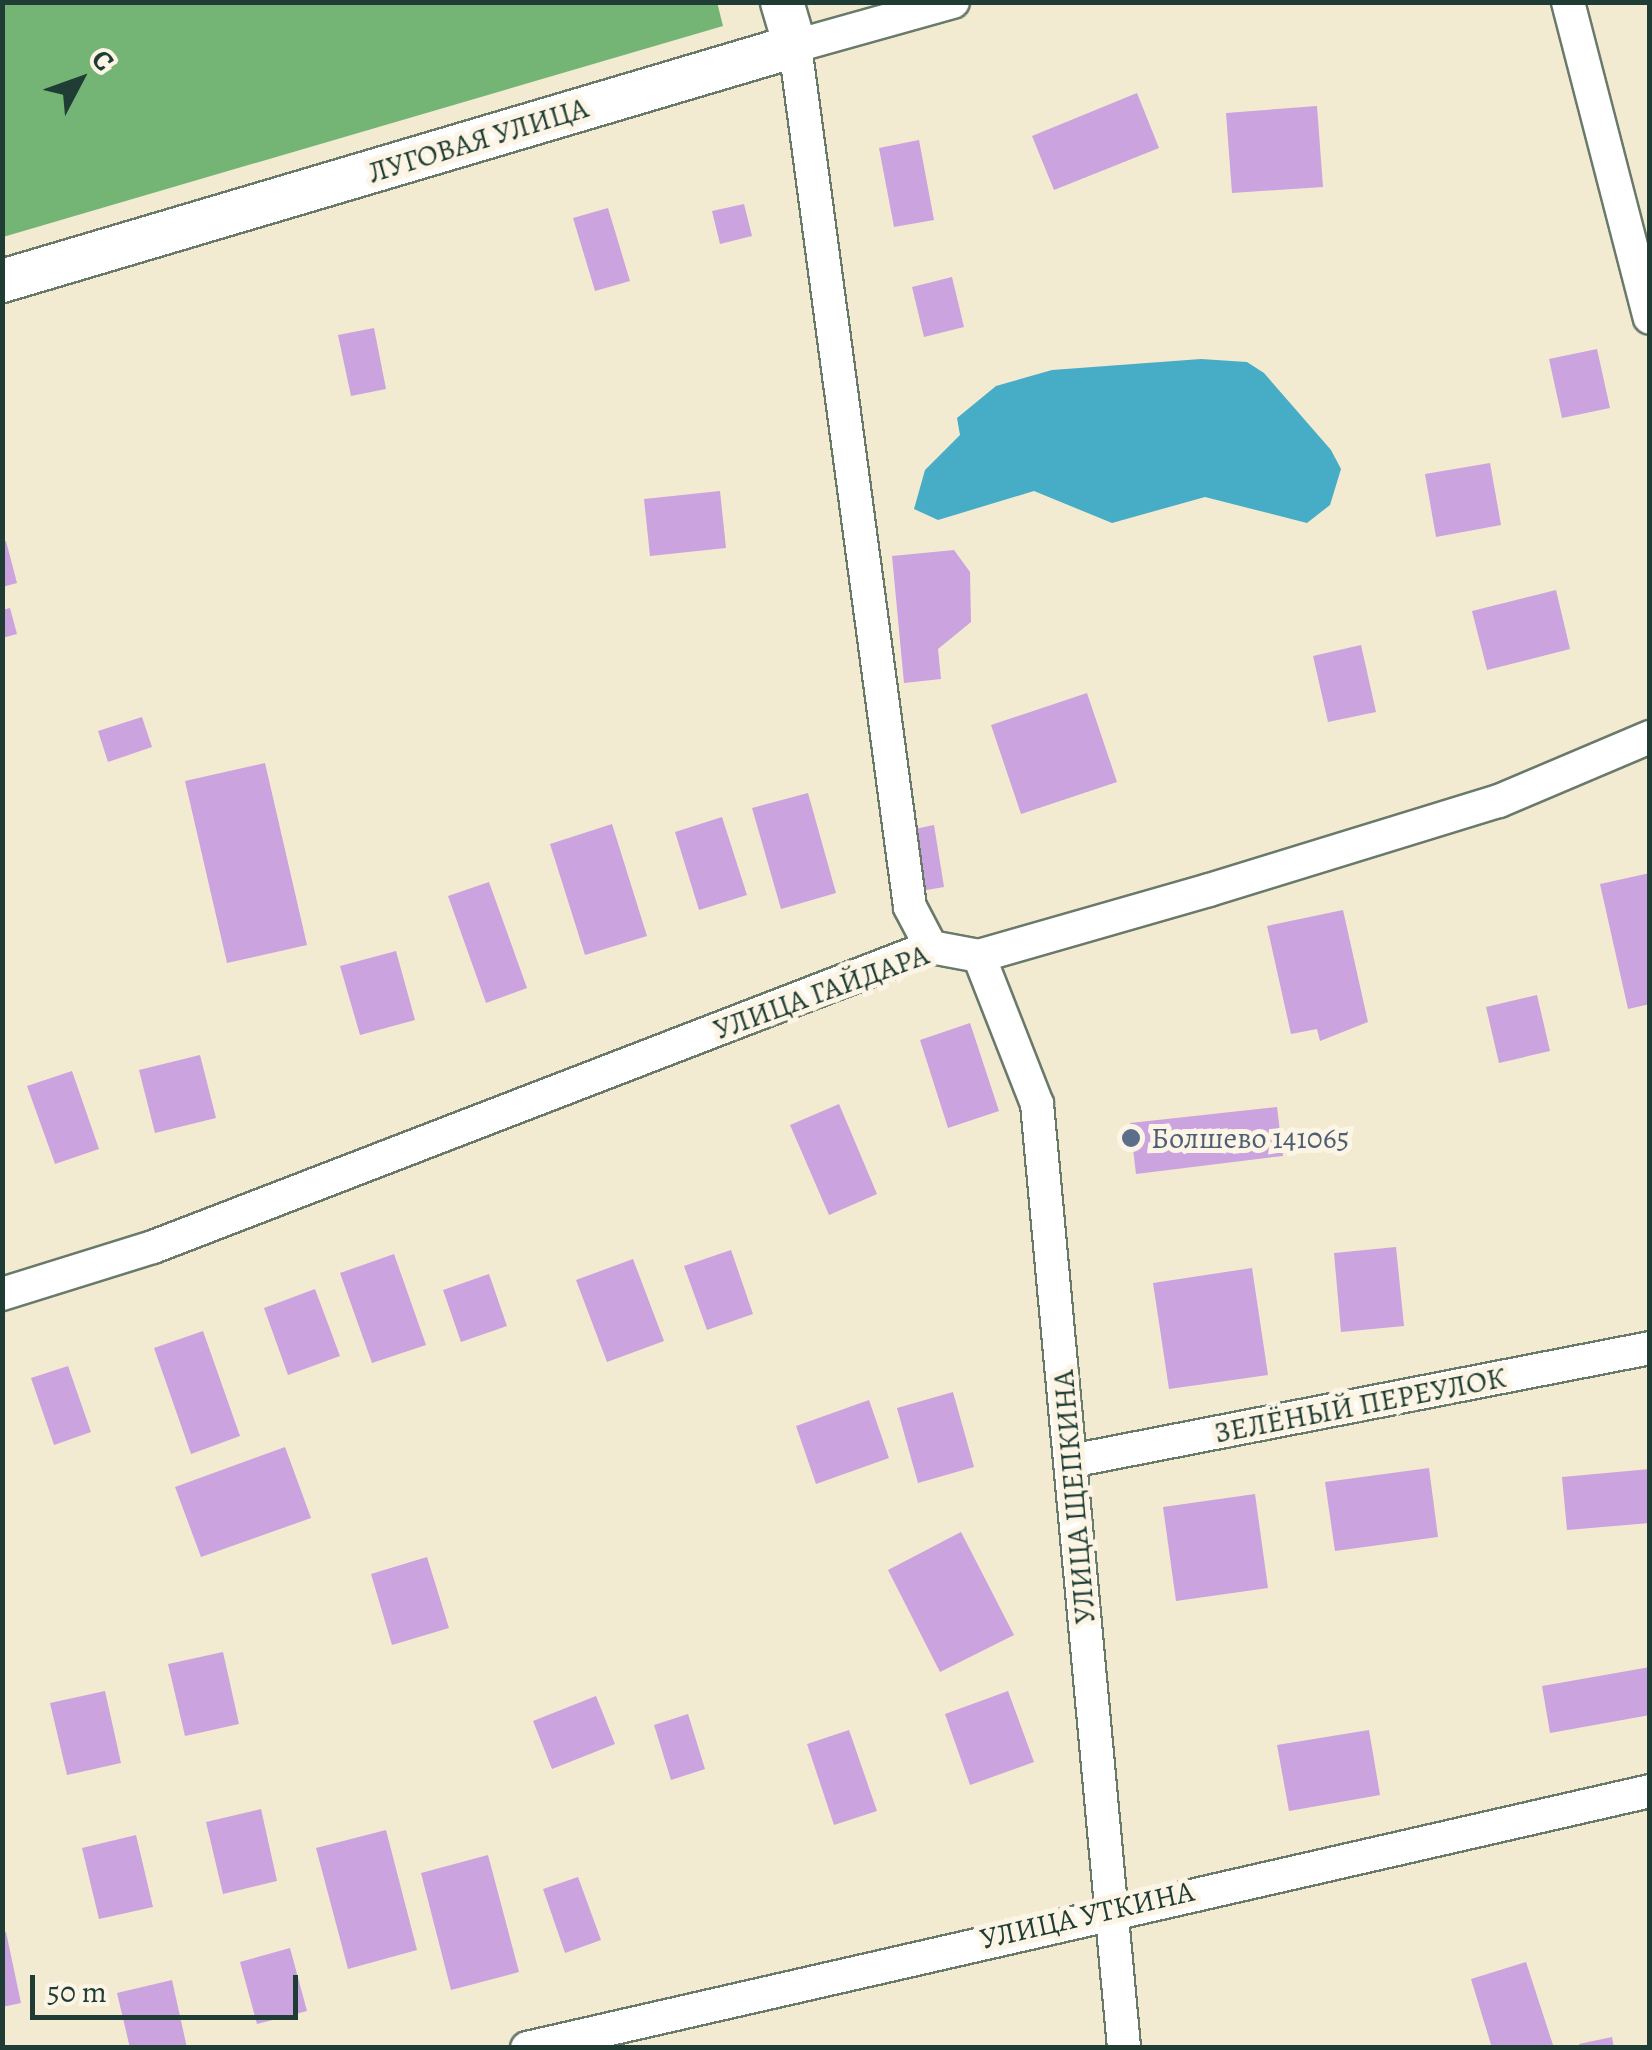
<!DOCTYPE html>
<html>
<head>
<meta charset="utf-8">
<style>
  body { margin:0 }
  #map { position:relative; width:1652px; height:2050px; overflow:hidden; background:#f2ebd1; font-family:Alegreya,serif }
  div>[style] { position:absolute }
  .forest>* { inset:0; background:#74b475 }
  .water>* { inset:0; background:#47adc6 }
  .building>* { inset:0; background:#cba3df }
  .roads { filter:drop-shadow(2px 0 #697a6b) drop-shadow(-2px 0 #697a6b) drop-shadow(0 2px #697a6b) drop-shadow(0 -2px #697a6b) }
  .minor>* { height:32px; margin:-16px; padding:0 16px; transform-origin:16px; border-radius:16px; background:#fff }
  .tertiary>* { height:42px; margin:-21px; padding:0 21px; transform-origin:21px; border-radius:21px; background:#fff }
  .dots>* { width:28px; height:28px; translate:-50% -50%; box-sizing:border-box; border:5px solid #fcf5e5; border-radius:50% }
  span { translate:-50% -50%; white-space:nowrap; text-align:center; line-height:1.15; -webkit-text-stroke:10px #fcf5e5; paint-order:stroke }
  .street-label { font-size:30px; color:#1f3d34 }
  .service-label { font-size:30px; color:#4e5e75 }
  .left { translate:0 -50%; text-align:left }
  .frame { position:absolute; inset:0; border:5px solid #1f3d34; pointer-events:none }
  .north { position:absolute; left:30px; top:30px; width:100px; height:100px; -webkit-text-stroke:8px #fcf5e5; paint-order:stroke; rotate:49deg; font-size:28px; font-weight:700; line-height:40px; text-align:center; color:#1f3d34 }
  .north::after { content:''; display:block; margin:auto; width:35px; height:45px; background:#1f3d34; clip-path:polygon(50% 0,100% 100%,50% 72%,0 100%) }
  .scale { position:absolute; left:30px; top:1975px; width:268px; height:45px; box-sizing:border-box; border:5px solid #1f3d34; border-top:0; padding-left:12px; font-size:30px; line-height:35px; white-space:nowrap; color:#1f3d34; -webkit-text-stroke:8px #fcf5e5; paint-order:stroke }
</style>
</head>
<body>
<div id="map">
  <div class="forest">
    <div style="clip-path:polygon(3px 2px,717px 2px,723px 26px,3px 237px)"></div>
  </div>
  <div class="water">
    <div style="clip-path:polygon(1201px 359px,1247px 362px,1264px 373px,1331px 450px,1341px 469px,1330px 505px,1307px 523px,1205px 497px,1112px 523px,1034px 491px,938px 520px,914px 509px,925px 470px,960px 435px,957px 418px,996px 386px,1052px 370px)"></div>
  </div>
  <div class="building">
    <div style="clip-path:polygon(1137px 93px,1159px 148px,1054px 190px,1032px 136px)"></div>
    <div style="clip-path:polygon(1317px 106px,1323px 187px,1232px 193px,1226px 113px)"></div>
    <div style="clip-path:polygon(919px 140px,934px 220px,894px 227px,879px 148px)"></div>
    <div style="clip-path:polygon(744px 204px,752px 236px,720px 244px,712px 211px)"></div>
    <div style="clip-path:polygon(608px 208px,630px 281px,595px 291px,573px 218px)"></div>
    <div style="clip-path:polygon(952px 277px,964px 327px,924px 337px,912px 287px)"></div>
    <div style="clip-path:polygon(374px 328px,386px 389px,351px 396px,338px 335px)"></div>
    <div style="clip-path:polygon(1597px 349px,1610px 408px,1562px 418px,1549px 359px)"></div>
    <div style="clip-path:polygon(1490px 463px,1501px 525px,1436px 537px,1425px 474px)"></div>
    <div style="clip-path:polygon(720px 491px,726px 548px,650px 556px,644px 499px)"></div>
    <div style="clip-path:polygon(6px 541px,17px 583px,2px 587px,2px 542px)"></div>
    <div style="clip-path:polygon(954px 550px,970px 572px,971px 622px,938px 649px,941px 679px,904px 683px,892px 556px)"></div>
    <div style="clip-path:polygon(1556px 590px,1570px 649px,1487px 670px,1472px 611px)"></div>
    <div style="clip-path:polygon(10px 608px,17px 634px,2px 638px,2px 610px)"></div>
    <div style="clip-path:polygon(1361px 645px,1376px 712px,1328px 722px,1313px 656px)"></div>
    <div style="clip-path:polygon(1087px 693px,1117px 782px,1021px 814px,991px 725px)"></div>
    <div style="clip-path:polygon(142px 717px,152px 747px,108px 762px,98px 731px)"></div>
    <div style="clip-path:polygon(265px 763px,307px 945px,227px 963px,185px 781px)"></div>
    <div style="clip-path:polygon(808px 793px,836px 893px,781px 909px,752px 808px)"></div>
    <div style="clip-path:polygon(722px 817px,747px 895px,699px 910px,675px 832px)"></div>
    <div style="clip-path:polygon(612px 824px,647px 936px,585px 955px,550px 844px)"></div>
    <div style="clip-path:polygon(934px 825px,944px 887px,921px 891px,910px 830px)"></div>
    <div style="clip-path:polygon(1650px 873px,1650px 1004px,1628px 1009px,1600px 884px)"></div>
    <div style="clip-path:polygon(489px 882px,527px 988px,486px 1003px,448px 896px)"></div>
    <div style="clip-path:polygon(1343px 910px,1368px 1022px,1320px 1041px,1317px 1029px,1291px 1034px,1267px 926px)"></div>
    <div style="clip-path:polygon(396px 951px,415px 1020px,360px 1035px,340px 966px)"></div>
    <div style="clip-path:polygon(1537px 995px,1550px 1051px,1499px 1063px,1486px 1007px)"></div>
    <div style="clip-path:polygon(970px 1023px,999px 1111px,948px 1128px,920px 1040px)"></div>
    <div style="clip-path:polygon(200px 1055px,216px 1118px,155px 1133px,139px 1070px)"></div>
    <div style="clip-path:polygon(72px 1071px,99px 1149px,55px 1164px,27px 1086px)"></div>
    <div style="clip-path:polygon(839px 1104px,877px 1194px,829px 1215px,790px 1125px)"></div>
    <div style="clip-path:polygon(1277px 1107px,1283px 1156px,1136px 1174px,1130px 1123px)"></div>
    <div style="clip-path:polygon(1396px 1247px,1404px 1326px,1341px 1332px,1334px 1253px)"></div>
    <div style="clip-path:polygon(731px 1250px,753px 1314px,707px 1330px,684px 1266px)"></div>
    <div style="clip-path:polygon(394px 1254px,426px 1345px,372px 1363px,340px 1273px)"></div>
    <div style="clip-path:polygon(633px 1259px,664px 1341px,607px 1362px,576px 1280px)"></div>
    <div style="clip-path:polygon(1252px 1268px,1268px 1375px,1169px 1389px,1153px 1283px)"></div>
    <div style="clip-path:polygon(489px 1274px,507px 1326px,461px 1342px,443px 1290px)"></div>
    <div style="clip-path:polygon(315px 1289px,340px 1356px,288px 1375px,264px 1308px)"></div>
    <div style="clip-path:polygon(203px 1331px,240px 1436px,191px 1454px,154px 1348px)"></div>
    <div style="clip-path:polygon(68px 1366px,91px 1432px,54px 1445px,31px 1378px)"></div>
    <div style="clip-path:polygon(953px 1392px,974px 1467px,918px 1483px,897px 1408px)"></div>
    <div style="clip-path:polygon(869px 1400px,889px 1458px,816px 1484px,796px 1426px)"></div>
    <div style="clip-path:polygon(285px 1447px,311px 1518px,201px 1557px,175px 1487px)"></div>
    <div style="clip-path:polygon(1429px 1468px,1438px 1537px,1335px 1551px,1325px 1482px)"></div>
    <div style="clip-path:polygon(1650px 1469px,1650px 1523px,1567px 1530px,1562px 1477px)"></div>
    <div style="clip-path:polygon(1255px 1494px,1268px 1588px,1176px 1601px,1163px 1507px)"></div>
    <div style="clip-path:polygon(961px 1532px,1014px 1635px,940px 1672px,888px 1570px)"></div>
    <div style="clip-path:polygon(427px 1557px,449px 1628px,392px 1645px,371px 1574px)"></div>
    <div style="clip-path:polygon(223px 1652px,239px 1724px,185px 1736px,168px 1664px)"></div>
    <div style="clip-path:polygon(1650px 1667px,1650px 1715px,1550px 1733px,1542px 1686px)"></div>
    <div style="clip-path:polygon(105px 1691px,121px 1763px,67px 1775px,50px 1703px)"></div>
    <div style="clip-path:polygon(1008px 1691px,1034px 1762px,970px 1785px,945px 1714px)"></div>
    <div style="clip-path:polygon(596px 1696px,615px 1744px,552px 1769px,533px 1721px)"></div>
    <div style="clip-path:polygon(688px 1714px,705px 1769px,671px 1780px,654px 1725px)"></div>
    <div style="clip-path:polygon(849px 1730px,877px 1811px,834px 1825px,807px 1744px)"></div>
    <div style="clip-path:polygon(1369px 1730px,1380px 1795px,1289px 1811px,1277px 1745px)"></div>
    <div style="clip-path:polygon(261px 1809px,277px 1881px,223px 1894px,206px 1822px)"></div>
    <div style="clip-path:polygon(386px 1830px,417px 1950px,348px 1969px,316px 1848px)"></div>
    <div style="clip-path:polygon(136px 1835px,153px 1907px,99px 1919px,82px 1848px)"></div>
    <div style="clip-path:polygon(488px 1855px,519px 1972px,451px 1990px,421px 1873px)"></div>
    <div style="clip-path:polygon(578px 1877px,601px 1940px,565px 1953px,543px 1889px)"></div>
    <div style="clip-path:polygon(6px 1932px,21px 2003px,2px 2007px,2px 1933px)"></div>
    <div style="clip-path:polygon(290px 1948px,307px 2011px,257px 2024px,240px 1962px)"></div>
    <div style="clip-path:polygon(1526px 1962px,1553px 2045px,1492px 2048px,1471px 1979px)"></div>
    <div style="clip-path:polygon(172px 1980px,187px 2048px,130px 2048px,117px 1993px)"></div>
    <div style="clip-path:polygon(1612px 2037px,1614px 2048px,1580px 2048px,1579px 2044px)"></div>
  </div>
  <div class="roads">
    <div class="minor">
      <div style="left:1568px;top:2px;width:326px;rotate:75.5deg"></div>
      <div style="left:931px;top:947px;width:45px;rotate:-117.7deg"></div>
      <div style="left:910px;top:907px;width:869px;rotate:-97.61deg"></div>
      <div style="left:795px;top:46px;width:164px;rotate:-15.6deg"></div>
      <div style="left:979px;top:956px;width:159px;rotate:68.6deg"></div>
      <div style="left:1037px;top:1104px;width:948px;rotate:84.73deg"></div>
      <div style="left:2px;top:1294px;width:158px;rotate:-17.3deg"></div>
      <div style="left:153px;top:1247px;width:834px;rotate:-21.09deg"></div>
      <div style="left:931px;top:947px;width:49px;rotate:10.6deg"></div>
      <div style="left:979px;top:956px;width:239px;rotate:-16deg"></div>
      <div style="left:1209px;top:890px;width:303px;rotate:-17.1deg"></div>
      <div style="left:1499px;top:801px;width:164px;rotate:-23deg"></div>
      <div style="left:1071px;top:1461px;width:590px;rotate:-11.04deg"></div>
      <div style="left:527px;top:2048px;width:1152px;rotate:-12.89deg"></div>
    </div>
    <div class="tertiary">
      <div style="left:2px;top:281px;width:827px;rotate:-16.51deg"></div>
      <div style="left:795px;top:46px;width:46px;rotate:-106.5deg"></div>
    </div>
  </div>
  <div class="dots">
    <div style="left:1131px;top:1138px;background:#5c6f8a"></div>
  </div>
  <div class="street-label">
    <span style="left:478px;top:140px;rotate:-17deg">ЛУГОВАЯ УЛИЦА</span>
    <span style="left:821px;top:992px;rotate:-20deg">УЛИЦА ГАЙДАРА</span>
    <span style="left:1360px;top:1405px;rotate:-11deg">ЗЕЛЁНЫЙ ПЕРЕУЛОК</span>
    <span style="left:1074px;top:1497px;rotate:-95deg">УЛИЦА ЩЕПКИНА</span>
    <span style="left:1087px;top:1915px;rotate:-13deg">УЛИЦА УТКИНА</span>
  </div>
  <div class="service-label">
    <span class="left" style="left:1151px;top:1138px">Болшево 141065</span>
  </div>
  <div class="frame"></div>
  <div class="north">С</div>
  <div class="scale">50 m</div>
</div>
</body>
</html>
